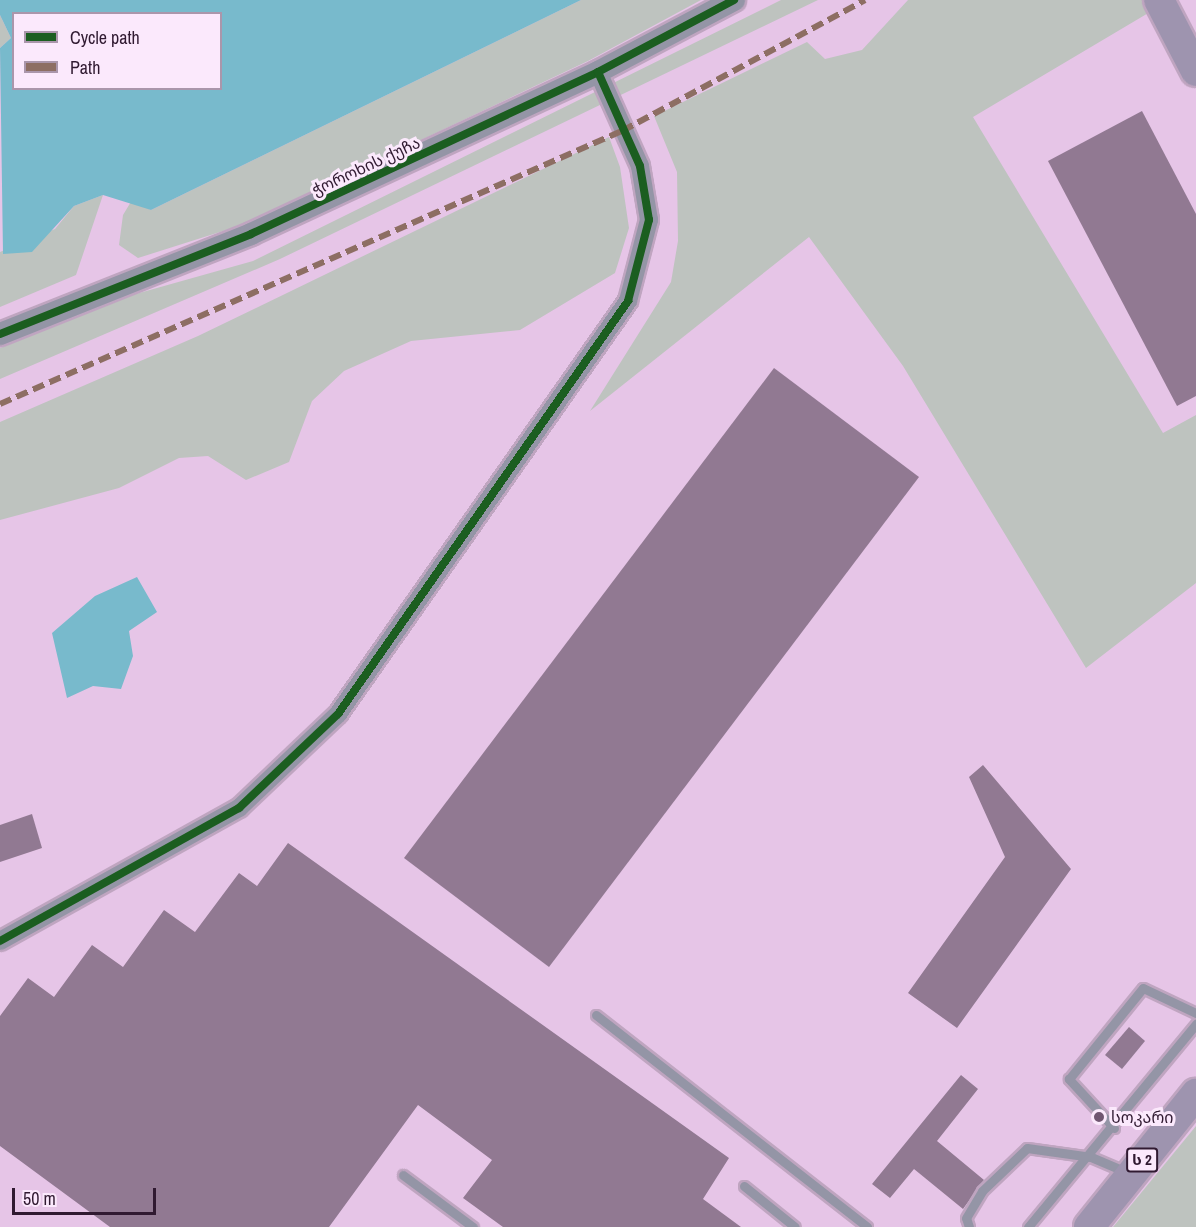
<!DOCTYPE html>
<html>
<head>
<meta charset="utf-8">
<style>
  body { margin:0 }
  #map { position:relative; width:1196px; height:1227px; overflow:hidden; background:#e6c5e7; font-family:"Archivo Narrow","Noto Sans Georgian",sans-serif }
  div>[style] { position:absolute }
  .green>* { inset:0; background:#bec3bf }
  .water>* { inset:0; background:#78bacc }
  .building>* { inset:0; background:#917992 }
  .roads { filter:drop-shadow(2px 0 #bfa5c0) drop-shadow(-2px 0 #bfa5c0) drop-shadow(0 2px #bfa5c0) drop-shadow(0 -2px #bfa5c0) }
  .service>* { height:9px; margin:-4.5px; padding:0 4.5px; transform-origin:4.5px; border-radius:4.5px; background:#9495a6 }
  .minor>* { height:18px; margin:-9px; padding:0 9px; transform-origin:9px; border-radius:9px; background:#9495a6 }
  .tertiary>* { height:22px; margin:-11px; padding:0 11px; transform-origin:11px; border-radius:11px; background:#9495a6 }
  .trunk>* { height:30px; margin:-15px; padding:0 15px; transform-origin:15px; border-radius:15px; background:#9e94af }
  .quiet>* { height:6px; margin-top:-3px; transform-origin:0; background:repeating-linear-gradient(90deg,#8d6e63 0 12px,transparent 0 18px) }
  .cycleway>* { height:8px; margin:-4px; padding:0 4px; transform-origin:4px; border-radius:4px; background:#1b5e20 }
  .dots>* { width:16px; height:16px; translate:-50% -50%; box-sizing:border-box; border:3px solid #fbe9fc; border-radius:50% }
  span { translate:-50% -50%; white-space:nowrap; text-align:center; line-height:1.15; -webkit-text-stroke:6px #fbe9fc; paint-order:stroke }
  .shield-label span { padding:2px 4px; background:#fbe9fc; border:2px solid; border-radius:4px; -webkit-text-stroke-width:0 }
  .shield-label { font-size:15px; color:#301a31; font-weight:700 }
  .street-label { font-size:16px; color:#301a31 }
  .poi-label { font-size:16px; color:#301a31 }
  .left { translate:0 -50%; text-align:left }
  .legend { position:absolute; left:12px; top:12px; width:210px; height:78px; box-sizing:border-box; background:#fbe9fc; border:2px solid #aa96ab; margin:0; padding:8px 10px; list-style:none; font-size:18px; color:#301a31 }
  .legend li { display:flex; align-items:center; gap:12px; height:30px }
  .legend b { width:30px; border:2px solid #aa96ab }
  .scale { position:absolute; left:12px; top:1188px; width:144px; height:27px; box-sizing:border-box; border:3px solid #301a31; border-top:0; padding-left:8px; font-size:18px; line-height:21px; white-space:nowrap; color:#301a31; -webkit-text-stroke:4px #fbe9fc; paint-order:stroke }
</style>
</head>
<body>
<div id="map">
  <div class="green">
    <div style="clip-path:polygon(581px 0,701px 0,588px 61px,239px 226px,138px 258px,119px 245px,123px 215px,132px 200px,151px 210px)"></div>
    <div style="clip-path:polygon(781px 0,818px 0,280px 259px,0 379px,0 348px,132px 295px,253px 261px)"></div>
    <div style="clip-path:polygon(908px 0,1143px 0,1150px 12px,973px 117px,1163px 433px,1196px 415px,1196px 583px,1086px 668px,903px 366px,809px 237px,590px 411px,671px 282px,678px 241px,677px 172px,654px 116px,807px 42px,825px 59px,862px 50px)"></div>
    <div style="clip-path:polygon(0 15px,11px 38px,0 48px)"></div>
    <div style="clip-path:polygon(609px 137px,620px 167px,629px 228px,615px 273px,520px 330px,411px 341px,344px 371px,312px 401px,289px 462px,246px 480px,208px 456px,179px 458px,119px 488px,0 520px,0 422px,198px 336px)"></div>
    <div style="clip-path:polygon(103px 195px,76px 275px,0 307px,0 252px,55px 229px,74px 206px)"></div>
    <div style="clip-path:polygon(1196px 1126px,1196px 1227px,1113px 1227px)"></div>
  </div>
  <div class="water">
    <div style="clip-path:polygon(evenodd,0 0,581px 0,151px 210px,103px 195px,74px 206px,32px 252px,3px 254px,0 48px,11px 38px,0 15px,0 0,14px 14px,220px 14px,220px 88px,14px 88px,14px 14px)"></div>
    <div style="clip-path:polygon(137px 577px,157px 612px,129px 631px,133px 656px,121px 689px,93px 686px,67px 698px,52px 633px,95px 596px)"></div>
  </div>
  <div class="building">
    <div style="clip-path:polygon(1142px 111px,1196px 214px,1196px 396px,1177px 406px,1048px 161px)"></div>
    <div style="clip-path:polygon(774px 368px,919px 477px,549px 967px,404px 858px)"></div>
    <div style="clip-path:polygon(983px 765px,1071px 869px,957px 1028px,908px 993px,1005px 857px,969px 777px)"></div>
    <div style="clip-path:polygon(32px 814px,42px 848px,0 862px,0 825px)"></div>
    <div style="clip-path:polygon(288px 843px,729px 1158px,703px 1199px,741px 1227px,503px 1227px,463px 1198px,492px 1160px,418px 1105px,329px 1227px,110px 1227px,0 1146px,0 1016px,28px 978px,54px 997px,92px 945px,123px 967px,164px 910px,195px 932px,239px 873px,257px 886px)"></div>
    <div style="clip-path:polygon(1129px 1027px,1145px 1041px,1122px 1069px,1105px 1055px)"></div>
    <div style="clip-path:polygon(961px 1075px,978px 1089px,937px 1141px,984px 1180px,963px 1209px,914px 1169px,890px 1198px,872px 1184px)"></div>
  </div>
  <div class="roads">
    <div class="service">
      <div style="left:596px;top:1015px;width:344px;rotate:38deg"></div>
      <div style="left:1114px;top:1128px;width:67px;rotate:-132.6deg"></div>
      <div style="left:1069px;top:1079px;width:117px;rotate:-50.9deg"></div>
      <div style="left:1143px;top:988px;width:59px;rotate:25.3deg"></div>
      <div style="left:403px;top:1175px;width:87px;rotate:36.6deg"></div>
      <div style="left:744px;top:1186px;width:65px;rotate:38.8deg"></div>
      <div style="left:969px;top:1227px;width:9px;rotate:-108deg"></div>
      <div style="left:966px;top:1218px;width:31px;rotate:-59deg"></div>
      <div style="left:982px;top:1191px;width:62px;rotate:-43.7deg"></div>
      <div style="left:1027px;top:1148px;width:65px;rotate:8deg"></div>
      <div style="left:1091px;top:1157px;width:39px;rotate:23deg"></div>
      <div style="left:1028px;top:1227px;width:264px;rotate:-50.4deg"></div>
    </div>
    <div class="minor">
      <div style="left:0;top:941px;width:274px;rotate:-29.1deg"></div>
      <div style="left:239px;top:808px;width:137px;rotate:-43.5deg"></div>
      <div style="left:338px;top:714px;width:505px;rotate:-54.92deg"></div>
      <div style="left:628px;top:301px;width:84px;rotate:-75.5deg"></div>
      <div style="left:649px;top:220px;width:55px;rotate:-99.5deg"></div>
      <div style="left:640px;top:166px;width:103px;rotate:-114.1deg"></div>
    </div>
    <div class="tertiary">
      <div style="left:0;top:334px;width:270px;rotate:-21.7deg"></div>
      <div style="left:251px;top:234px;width:383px;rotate:-25deg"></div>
      <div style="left:598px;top:72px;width:154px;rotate:-27.9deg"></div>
    </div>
    <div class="trunk">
      <div style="left:1159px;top:0;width:80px;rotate:62.5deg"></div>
      <div style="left:1089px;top:1227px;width:171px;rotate:-51.2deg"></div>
    </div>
  </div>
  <div class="quiet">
    <div style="left:0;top:404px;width:679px;rotate:-23.7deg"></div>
    <div style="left:622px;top:131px;width:276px;rotate:-28.3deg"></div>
  </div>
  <div class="cycleway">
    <div style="left:0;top:334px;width:270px;rotate:-21.7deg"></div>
    <div style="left:251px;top:234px;width:383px;rotate:-25deg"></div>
    <div style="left:598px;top:72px;width:154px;rotate:-27.9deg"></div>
    <div style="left:0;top:941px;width:274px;rotate:-29.1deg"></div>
    <div style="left:239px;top:808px;width:137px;rotate:-43.5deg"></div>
    <div style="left:338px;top:714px;width:505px;rotate:-54.92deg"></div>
    <div style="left:628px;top:301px;width:84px;rotate:-75.5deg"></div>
    <div style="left:649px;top:220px;width:55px;rotate:-99.5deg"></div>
    <div style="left:640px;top:166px;width:103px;rotate:-114.1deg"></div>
  </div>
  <div class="dots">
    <div style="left:1099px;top:1117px;background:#705671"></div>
  </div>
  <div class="shield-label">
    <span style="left:1142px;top:1160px">ს 2</span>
  </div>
  <div class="street-label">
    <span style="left:366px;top:166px;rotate:-25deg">ჭოროხის ქუჩა</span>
  </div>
  <div class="poi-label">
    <span class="left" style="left:1111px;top:1117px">სოკარი</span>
  </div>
  <ul class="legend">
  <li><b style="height:8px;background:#1b5e20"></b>Cycle path</li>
  <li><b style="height:8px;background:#8d6e63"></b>Path</li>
  </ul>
  <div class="scale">50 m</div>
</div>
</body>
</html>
